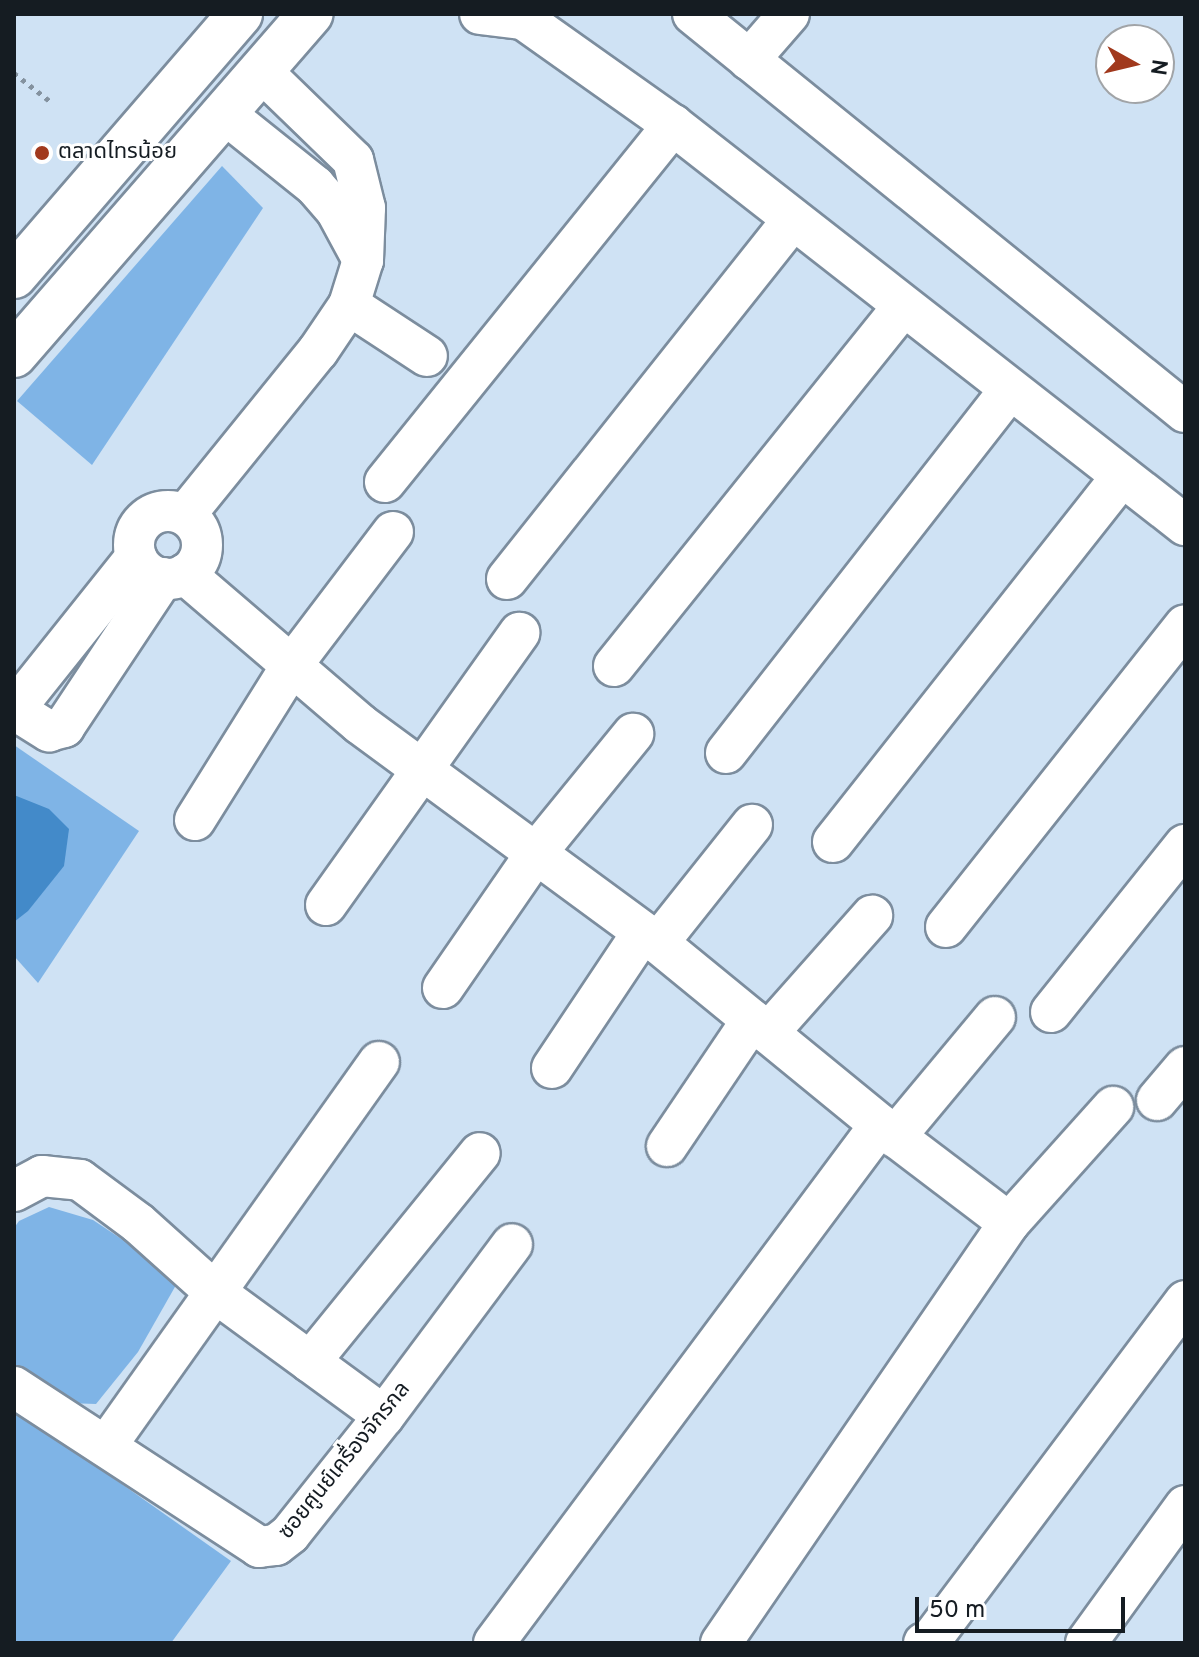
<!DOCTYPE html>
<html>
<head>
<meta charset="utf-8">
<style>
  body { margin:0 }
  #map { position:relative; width:1199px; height:1657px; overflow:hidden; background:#cfe2f4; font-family:Overpass,"Noto Sans Thai",sans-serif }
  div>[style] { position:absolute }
  .green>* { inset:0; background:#7fb4e6 }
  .water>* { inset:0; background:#438ac9 }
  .path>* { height:5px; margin-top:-2.5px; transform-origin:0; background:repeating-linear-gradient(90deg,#84929f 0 4px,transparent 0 10px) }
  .roads { filter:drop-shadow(2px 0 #7c8d9e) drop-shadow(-2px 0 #7c8d9e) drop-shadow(0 2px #7c8d9e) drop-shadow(0 -2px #7c8d9e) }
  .minor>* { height:40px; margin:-20px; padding:0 20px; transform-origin:20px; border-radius:20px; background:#fff }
  .minor>.ring { margin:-20px; padding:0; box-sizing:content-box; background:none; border:40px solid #fff; border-radius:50% }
  .major>* { height:44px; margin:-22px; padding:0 22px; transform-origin:22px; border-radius:22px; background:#fff }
  .dots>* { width:22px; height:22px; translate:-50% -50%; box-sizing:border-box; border:4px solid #fff; border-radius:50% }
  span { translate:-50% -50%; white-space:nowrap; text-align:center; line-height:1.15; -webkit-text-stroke:6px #fff; paint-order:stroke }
  .poi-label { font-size:22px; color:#151c22 }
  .left { translate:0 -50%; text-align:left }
  .street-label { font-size:22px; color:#151c22 }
  .frame { position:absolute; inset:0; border:16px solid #151c22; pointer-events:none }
  .north { position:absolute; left:1095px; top:24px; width:80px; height:80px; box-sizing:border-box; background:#fff; border:2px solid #a1a4a7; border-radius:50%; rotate:98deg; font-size:22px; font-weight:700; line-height:32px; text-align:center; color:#151c22 }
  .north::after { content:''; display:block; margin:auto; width:28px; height:36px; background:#a1391d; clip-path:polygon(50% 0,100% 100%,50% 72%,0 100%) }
  .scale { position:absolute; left:915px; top:1597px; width:210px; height:36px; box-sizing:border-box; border:4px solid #151c22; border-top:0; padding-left:10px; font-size:24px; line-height:28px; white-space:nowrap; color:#151c22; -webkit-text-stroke:6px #fff; paint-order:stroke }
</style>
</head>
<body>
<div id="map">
  <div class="green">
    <div style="clip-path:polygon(222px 166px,263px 208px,92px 465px,17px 401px)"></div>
    <div style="clip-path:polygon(14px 745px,139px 831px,38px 983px,14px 956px)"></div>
    <div style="clip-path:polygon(49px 1207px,93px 1220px,180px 1278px,138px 1352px,96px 1404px,66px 1403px,14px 1364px,14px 1228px,19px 1221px)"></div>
    <div style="clip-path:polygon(14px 1408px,231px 1561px,171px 1643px,14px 1643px)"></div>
  </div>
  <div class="water">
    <div style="clip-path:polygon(14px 795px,49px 809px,69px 829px,64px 866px,28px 911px,14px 922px)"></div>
  </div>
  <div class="path">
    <div style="left:14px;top:73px;width:47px;rotate:38.1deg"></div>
  </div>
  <div class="roads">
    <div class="minor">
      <div style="left:480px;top:14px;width:39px;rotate:7deg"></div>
      <div style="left:516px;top:14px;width:192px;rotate:35.3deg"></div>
      <div style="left:673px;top:125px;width:650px;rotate:38deg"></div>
      <div style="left:693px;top:14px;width:633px;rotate:38.97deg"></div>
      <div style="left:749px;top:60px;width:61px;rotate:-49deg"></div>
      <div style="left:224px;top:113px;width:117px;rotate:38.7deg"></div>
      <div style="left:315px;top:186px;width:32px;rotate:49deg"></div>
      <div style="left:336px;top:210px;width:57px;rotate:61.6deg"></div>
      <div style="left:349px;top:305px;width:93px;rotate:33.2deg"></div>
      <div style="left:385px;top:482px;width:459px;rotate:-51.1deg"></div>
      <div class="ring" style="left:134px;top:511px;width:28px;height:28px"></div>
      <div style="left:185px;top:515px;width:211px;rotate:-51deg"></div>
      <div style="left:318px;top:351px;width:55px;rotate:-56deg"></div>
      <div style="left:349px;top:305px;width:47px;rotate:-72.7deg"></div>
      <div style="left:363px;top:260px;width:52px;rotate:-87.8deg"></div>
      <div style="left:365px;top:208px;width:49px;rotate:-104deg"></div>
      <div style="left:353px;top:160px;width:128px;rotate:-135.9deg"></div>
      <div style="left:136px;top:557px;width:183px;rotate:128.6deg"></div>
      <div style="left:22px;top:700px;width:15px;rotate:86deg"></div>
      <div style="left:23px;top:715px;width:31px;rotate:32deg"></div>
      <div style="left:49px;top:731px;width:16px;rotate:-15deg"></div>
      <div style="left:64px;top:727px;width:179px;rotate:-56.4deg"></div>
      <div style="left:185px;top:574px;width:230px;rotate:40.6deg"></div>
      <div style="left:360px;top:724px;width:370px;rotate:36.3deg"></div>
      <div style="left:658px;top:943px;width:287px;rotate:39.3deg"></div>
      <div style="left:880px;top:1125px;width:162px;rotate:37.2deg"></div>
      <div style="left:507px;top:579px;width:458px;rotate:-51.5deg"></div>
      <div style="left:614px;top:666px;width:461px;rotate:-51.2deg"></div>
      <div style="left:726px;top:753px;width:461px;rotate:-52deg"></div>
      <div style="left:195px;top:820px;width:183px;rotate:-58deg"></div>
      <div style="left:292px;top:665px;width:167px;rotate:-52.8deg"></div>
      <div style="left:833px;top:842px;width:466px;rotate:-51.7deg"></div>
      <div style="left:326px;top:905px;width:334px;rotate:-54.6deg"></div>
      <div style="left:946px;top:927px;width:385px;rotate:-51.6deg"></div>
      <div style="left:658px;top:943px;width:151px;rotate:-51.5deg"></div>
      <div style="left:443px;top:988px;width:164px;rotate:-55.4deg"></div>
      <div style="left:536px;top:853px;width:154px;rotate:-50.8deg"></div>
      <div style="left:1051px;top:1012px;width:214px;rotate:-51.3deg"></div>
      <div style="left:768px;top:1033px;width:157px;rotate:-48.4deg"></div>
      <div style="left:552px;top:1068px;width:162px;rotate:-56.3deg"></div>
      <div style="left:1157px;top:1100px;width:43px;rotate:-49.7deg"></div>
      <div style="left:895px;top:1137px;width:156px;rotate:-50.2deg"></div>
      <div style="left:667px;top:1146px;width:152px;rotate:-56deg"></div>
      <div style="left:14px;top:1191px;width:32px;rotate:-28deg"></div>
      <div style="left:42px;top:1176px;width:38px;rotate:6deg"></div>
      <div style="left:80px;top:1180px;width:72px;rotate:36.6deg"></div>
      <div style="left:138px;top:1223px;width:105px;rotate:41.9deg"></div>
      <div style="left:216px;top:1293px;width:208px;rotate:36.2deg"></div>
      <div style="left:310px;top:1362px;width:269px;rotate:-50.9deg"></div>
      <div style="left:14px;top:1387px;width:293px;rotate:33.1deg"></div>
      <div style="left:259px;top:1547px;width:17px;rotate:-7deg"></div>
      <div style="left:276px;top:1545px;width:18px;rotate:-38deg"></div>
      <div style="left:290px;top:1534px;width:151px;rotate:-51.5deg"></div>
      <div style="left:384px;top:1416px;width:214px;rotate:-53.3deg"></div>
      <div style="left:106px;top:1446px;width:471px;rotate:-54.6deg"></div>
      <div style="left:494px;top:1643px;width:646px;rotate:-53.31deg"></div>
      <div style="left:721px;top:1643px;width:509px;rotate:-55.56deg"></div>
      <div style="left:1009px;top:1223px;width:156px;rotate:-48.1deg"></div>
      <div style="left:924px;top:1643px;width:6px;rotate:-18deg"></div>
      <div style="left:930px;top:1641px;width:425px;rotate:-53.1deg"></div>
      <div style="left:1086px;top:1643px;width:169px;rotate:-54.1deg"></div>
    </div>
    <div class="major">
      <div style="left:14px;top:276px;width:346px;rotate:-49.2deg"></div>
      <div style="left:14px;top:355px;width:452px;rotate:-49deg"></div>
    </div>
  </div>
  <div class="dots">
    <div style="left:42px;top:153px;background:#a1391d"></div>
  </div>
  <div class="poi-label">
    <span class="left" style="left:58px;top:153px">ตลาดไทรน้อย</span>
  </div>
  <div class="street-label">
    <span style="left:345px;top:1461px;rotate:-51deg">ซอยศูนย์เครื่องจักรกล</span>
  </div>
  <div class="frame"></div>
  <div class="north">N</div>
  <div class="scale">50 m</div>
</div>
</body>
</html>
